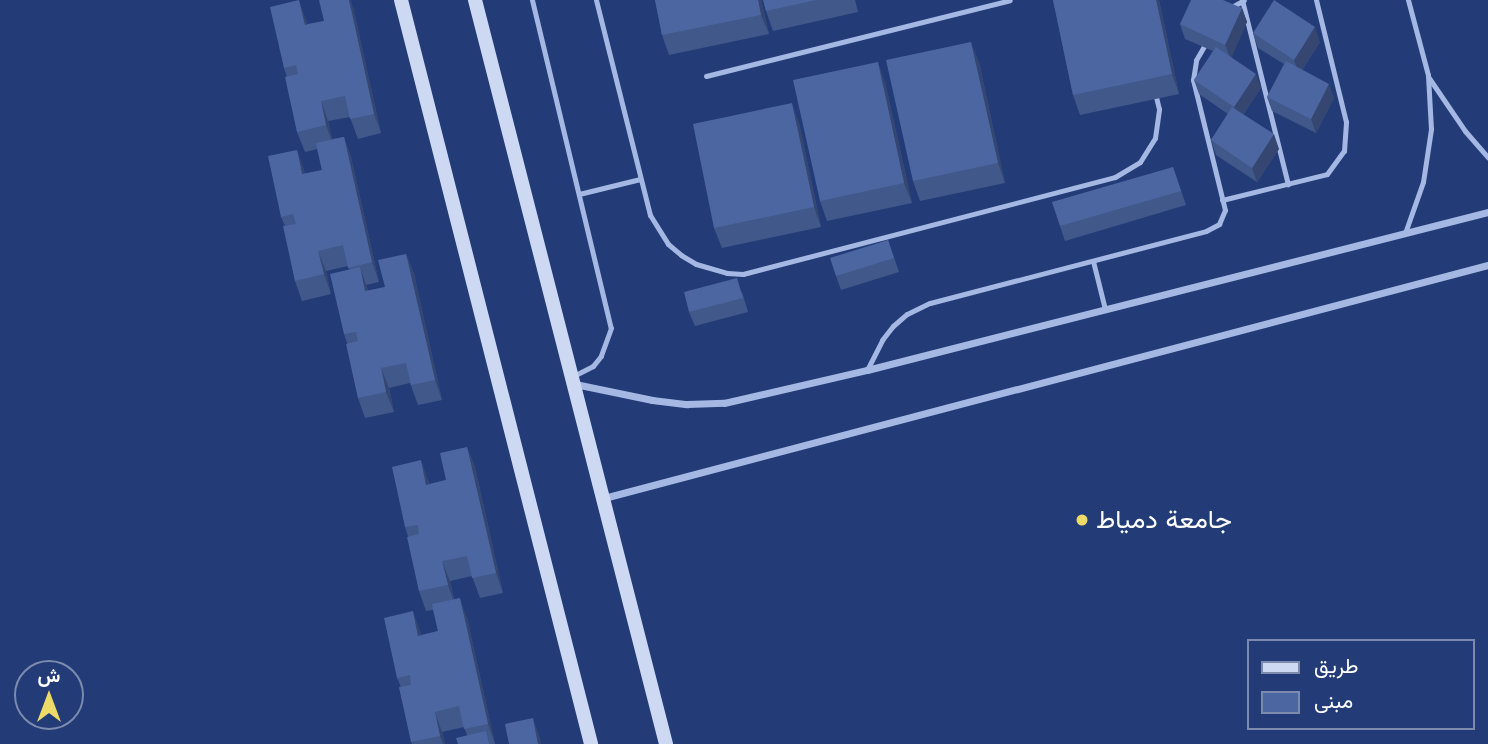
<!DOCTYPE html>
<html>
<head>
<meta charset="utf-8">
<style>
  body { margin:0 }
  #map { position:relative; width:1488px; height:744px; overflow:hidden; background:#233c77; font-family:Jost,Vazirmatn,sans-serif }
  div>[style] { position:absolute }
  .lane>* { height:5px; margin:-2.5px; padding:0 2.5px; transform-origin:2.5px; border-radius:2.5px; background:#a4b8e3 }
  .street>* { height:7px; margin:-3.5px; padding:0 3.5px; transform-origin:3.5px; border-radius:3.5px; background:#a4b8e3 }
  .secondary>* { height:14px; margin:-7px; padding:0 7px; transform-origin:7px; border-radius:7px; background:#cdd8f3 }
  .wall>* { inset:0; background:#41588a }
  .shaded-wall>* { inset:0; background:#354771 }
  .building>* { inset:0; background:#4c66a1 }
  .dots>* { width:19px; height:19px; translate:-50% -50%; box-sizing:border-box; border:4px solid #233c77; border-radius:50% }
  span { translate:-50% -50%; white-space:nowrap; text-align:center; line-height:1.15; -webkit-text-stroke:5px #233c77; paint-order:stroke }
  .poi-label { font-size:26px; color:#fff }
  .left { translate:0 -50%; text-align:left }
  .legend { position:absolute; left:1247px; top:639px; width:228px; height:91px; box-sizing:border-box; background:#233c77; border:2px solid #7b8aad; margin:0; padding:9px 12px; list-style:none; font-size:21px; color:#fff }
  .legend li { display:flex; align-items:center; gap:14px; height:35px }
  .legend b { width:35px; border:2px solid #7b8aad }
  .north { position:absolute; left:14px; top:660px; width:70px; height:70px; box-sizing:border-box; background:#233c77; border:2px solid #7b8aad; border-radius:50%; rotate:0deg; font-size:19px; font-weight:700; line-height:28px; text-align:center; color:#fff }
  .north::after { content:''; display:block; margin:auto; width:24px; height:32px; background:#eeda68; clip-path:polygon(50% 0,100% 100%,50% 72%,0 100%) }
</style>
</head>
<body>
<div id="map">
  <div class="lane">
    <div style="left:532px;top:0;width:337px;rotate:76.5deg"></div>
    <div style="left:611px;top:328px;width:30px;rotate:110deg"></div>
    <div style="left:601px;top:356px;width:13px;rotate:129deg"></div>
    <div style="left:593px;top:366px;width:22px;rotate:153deg"></div>
    <div style="left:596px;top:0;width:222px;rotate:75.9deg"></div>
    <div style="left:650px;top:215px;width:34px;rotate:58deg"></div>
    <div style="left:668px;top:244px;width:17px;rotate:40deg"></div>
    <div style="left:681px;top:255px;width:17px;rotate:31deg"></div>
    <div style="left:696px;top:264px;width:32px;rotate:16deg"></div>
    <div style="left:727px;top:273px;width:16px;rotate:4deg"></div>
    <div style="left:743px;top:274px;width:384px;rotate:-14.6deg"></div>
    <div style="left:1115px;top:177px;width:29px;rotate:-31deg"></div>
    <div style="left:1140px;top:162px;width:28px;rotate:-58deg"></div>
    <div style="left:1155px;top:138px;width:29px;rotate:-82deg"></div>
    <div style="left:1159px;top:109px;width:16px;rotate:-104deg"></div>
    <div style="left:1242px;top:0;width:190px;rotate:76deg"></div>
    <div style="left:1228px;top:9px;width:18px;rotate:-29deg"></div>
    <div style="left:706px;top:76px;width:313px;rotate:-14deg"></div>
    <div style="left:1429px;top:78px;width:64px;rotate:55.8deg"></div>
    <div style="left:1465px;top:131px;width:35px;rotate:49deg"></div>
    <div style="left:579px;top:194px;width:63px;rotate:-13.8deg"></div>
    <div style="left:1222px;top:200px;width:108px;rotate:-13.9deg"></div>
    <div style="left:1327px;top:174px;width:29px;rotate:-54deg"></div>
    <div style="left:1344px;top:151px;width:29px;rotate:-86deg"></div>
    <div style="left:1346px;top:122px;width:126px;rotate:-103.8deg"></div>
    <div style="left:1405px;top:233px;width:54px;rotate:-70.6deg"></div>
    <div style="left:1423px;top:182px;width:54px;rotate:-81.4deg"></div>
    <div style="left:1431px;top:129px;width:54px;rotate:-93.2deg"></div>
    <div style="left:1428px;top:75px;width:78px;rotate:-104.9deg"></div>
    <div style="left:1093px;top:261px;width:49px;rotate:76deg"></div>
    <div style="left:867px;top:370px;width:34px;rotate:-63deg"></div>
    <div style="left:882px;top:340px;width:18px;rotate:-52deg"></div>
    <div style="left:893px;top:326px;width:18px;rotate:-41deg"></div>
    <div style="left:907px;top:314px;width:25px;rotate:-26deg"></div>
    <div style="left:930px;top:303px;width:285px;rotate:-14.6deg"></div>
    <div style="left:1206px;top:231px;width:15px;rotate:-28deg"></div>
    <div style="left:1219px;top:224px;width:15px;rotate:-67deg"></div>
    <div style="left:1225px;top:210px;width:134px;rotate:-103.8deg"></div>
    <div style="left:1193px;top:80px;width:20px;rotate:-81deg"></div>
    <div style="left:1196px;top:60px;width:20px;rotate:-60deg"></div>
  </div>
  <div class="street">
    <div style="left:575px;top:384px;width:79px;rotate:11.7deg"></div>
    <div style="left:652px;top:400px;width:35px;rotate:7deg"></div>
    <div style="left:687px;top:404px;width:37px;rotate:-2deg"></div>
    <div style="left:724px;top:403px;width:147px;rotate:-13deg"></div>
    <div style="left:867px;top:370px;width:641px;rotate:-14.27deg"></div>
    <div style="left:604px;top:498px;width:914px;rotate:-14.77deg"></div>
  </div>
  <div class="secondary">
    <div style="left:401px;top:0;width:768px;rotate:75.67deg"></div>
    <div style="left:475px;top:0;width:768px;rotate:75.6deg"></div>
  </div>
  <div class="wall">
    <div style="clip-path:polygon(655px 0,761px 0,769px 34px,669px 55px,662px 35px)"></div>
    <div style="clip-path:polygon(763px 0,855px 0,858px 12px,773px 31px,766px 11px)"></div>
    <div style="clip-path:polygon(1053px 0,1159px 0,1179px 94px,1080px 115px,1073px 95px)"></div>
    <div style="clip-path:polygon(353px 7px,381px 133px,358px 139px,350px 117px,328px 121px,332px 139px,344px 137px,351px 157px,379px 282px,366px 285px,368px 291px,385px 287px,406px 254px,414px 274px,442px 400px,418px 405px,410px 383px,389px 388px,394px 412px,365px 418px,358px 398px,347px 343px,344px 334px,349px 270px,348px 266px,326px 271px,331px 294px,302px 301px,295px 281px,285px 226px,281px 217px,297px 150px,305px 174px,322px 170px,317px 149px,305px 152px,297px 132px,287px 77px,284px 68px,306px 20px,307px 24px,324px 21px)"></div>
    <div style="clip-path:polygon(1242px 8px,1247px 22px,1231px 57px,1261px 88px,1243px 115px,1279px 149px,1257px 182px,1216px 155px,1211px 140px,1228px 114px,1199px 94px,1194px 80px,1213px 51px,1185px 39px,1180px 24px)"></div>
    <div style="clip-path:polygon(1253px 33px,1320px 42px,1302px 70px,1334px 98px,1316px 133px,1272px 111px,1267px 97px,1284px 64px,1258px 48px)"></div>
    <div style="clip-path:polygon(979px 62px,1005px 183px,920px 201px,913px 181px)"></div>
    <div style="clip-path:polygon(885px 82px,912px 203px,827px 221px,820px 201px)"></div>
    <div style="clip-path:polygon(799px 123px,821px 227px,722px 248px,714px 228px)"></div>
    <div style="clip-path:polygon(1173px 167px,1186px 205px,1065px 241px,1060px 226px)"></div>
    <div style="clip-path:polygon(888px 240px,899px 272px,841px 290px,836px 276px)"></div>
    <div style="clip-path:polygon(742px 292px,748px 312px,695px 326px,689px 312px)"></div>
    <div style="clip-path:polygon(467px 447px,475px 467px,503px 593px,480px 598px,472px 576px,450px 581px,454px 599px,467px 618px,495px 744px,458px 744px,467px 735px,464px 727px,442px 732px,445px 744px,412px 744px,399px 687px,401px 687px,397px 678px,420px 631px,421px 635px,438px 631px,433px 610px,426px 611px,419px 591px,408px 536px,405px 527px,428px 480px,429px 484px,446px 480px)"></div>
  </div>
  <div class="shaded-wall">
    <div style="clip-path:polygon(299px 0,306px 20px,312px 45px,305px 25px)"></div>
    <div style="clip-path:polygon(349px 0,351px 0,353px 7px,381px 133px,374px 114px)"></div>
    <div style="clip-path:polygon(758px 0,761px 0,769px 34px,761px 15px)"></div>
    <div style="clip-path:polygon(1156px 0,1159px 0,1179px 94px,1172px 74px)"></div>
    <div style="clip-path:polygon(1242px 8px,1247px 22px,1231px 59px,1225px 45px)"></div>
    <div style="clip-path:polygon(1315px 27px,1320px 42px,1299px 74px,1294px 60px)"></div>
    <div style="clip-path:polygon(971px 42px,979px 62px,1005px 183px,998px 163px)"></div>
    <div style="clip-path:polygon(878px 62px,885px 82px,912px 203px,904px 183px)"></div>
    <div style="clip-path:polygon(1256px 74px,1261px 88px,1239px 121px,1234px 107px)"></div>
    <div style="clip-path:polygon(1329px 84px,1334px 98px,1316px 133px,1311px 119px)"></div>
    <div style="clip-path:polygon(321px 101px,328px 121px,333px 145px,326px 125px)"></div>
    <div style="clip-path:polygon(792px 103px,799px 123px,821px 227px,814px 207px)"></div>
    <div style="clip-path:polygon(1274px 134px,1279px 149px,1257px 182px,1252px 168px)"></div>
    <div style="clip-path:polygon(344px 137px,351px 157px,379px 282px,372px 262px)"></div>
    <div style="clip-path:polygon(297px 150px,304px 170px,310px 194px,302px 174px)"></div>
    <div style="clip-path:polygon(318px 251px,326px 271px,331px 294px,324px 274px)"></div>
    <div style="clip-path:polygon(406px 254px,414px 274px,442px 400px,435px 380px)"></div>
    <div style="clip-path:polygon(360px 267px,367px 287px,372px 311px,365px 291px)"></div>
    <div style="clip-path:polygon(381px 368px,389px 388px,394px 412px,386px 392px)"></div>
    <div style="clip-path:polygon(467px 447px,475px 467px,503px 593px,496px 573px)"></div>
    <div style="clip-path:polygon(421px 460px,428px 480px,433px 505px,426px 485px)"></div>
    <div style="clip-path:polygon(442px 561px,450px 581px,455px 605px,448px 585px)"></div>
    <div style="clip-path:polygon(460px 598px,467px 618px,495px 744px,488px 724px)"></div>
    <div style="clip-path:polygon(413px 611px,420px 631px,426px 656px,418px 636px)"></div>
    <div style="clip-path:polygon(435px 712px,442px 732px,445px 744px,443px 744px,440px 736px)"></div>
    <div style="clip-path:polygon(533px 718px,540px 738px,541px 744px,538px 744px)"></div>
  </div>
  <div class="building">
    <div style="clip-path:polygon(299px 0,305px 25px,324px 21px,319px 0,349px 0,374px 114px,350px 119px,345px 96px,321px 101px,326px 125px,297px 132px,285px 77px,298px 74px,296px 65px,284px 68px,270px 7px)"></div>
    <div style="clip-path:polygon(655px 0,758px 0,761px 15px,662px 35px)"></div>
    <div style="clip-path:polygon(763px 0,816px 0,766px 11px)"></div>
    <div style="clip-path:polygon(1053px 0,1156px 0,1172px 74px,1073px 95px)"></div>
    <div style="clip-path:polygon(1191px 0,1223px 0,1242px 8px,1225px 45px,1180px 24px)"></div>
    <div style="clip-path:polygon(1274px 0,1315px 27px,1294px 60px,1253px 33px)"></div>
    <div style="clip-path:polygon(971px 42px,998px 163px,913px 181px,886px 60px)"></div>
    <div style="clip-path:polygon(1216px 47px,1256px 74px,1234px 107px,1194px 80px)"></div>
    <div style="clip-path:polygon(1286px 61px,1329px 84px,1311px 119px,1267px 97px)"></div>
    <div style="clip-path:polygon(878px 62px,904px 183px,820px 201px,793px 80px)"></div>
    <div style="clip-path:polygon(792px 103px,814px 207px,714px 228px,693px 124px)"></div>
    <div style="clip-path:polygon(1232px 107px,1274px 134px,1252px 168px,1211px 140px)"></div>
    <div style="clip-path:polygon(344px 137px,372px 262px,348px 268px,343px 245px,318px 251px,324px 274px,295px 281px,283px 226px,296px 224px,293px 214px,281px 217px,268px 156px,297px 150px,302px 174px,322px 170px,316px 143px)"></div>
    <div style="clip-path:polygon(1173px 167px,1181px 191px,1060px 226px,1052px 202px)"></div>
    <div style="clip-path:polygon(888px 240px,894px 258px,836px 276px,830px 258px)"></div>
    <div style="clip-path:polygon(406px 254px,435px 380px,411px 385px,406px 363px,381px 368px,386px 392px,358px 398px,346px 344px,358px 341px,356px 332px,344px 334px,330px 274px,360px 267px,365px 291px,385px 287px,378px 260px)"></div>
    <div style="clip-path:polygon(737px 278px,743px 298px,689px 312px,684px 292px)"></div>
    <div style="clip-path:polygon(467px 447px,496px 573px,472px 578px,467px 556px,442px 561px,448px 585px,419px 591px,407px 537px,419px 534px,418px 525px,405px 527px,392px 467px,421px 460px,426px 485px,446px 480px,440px 453px)"></div>
    <div style="clip-path:polygon(460px 598px,488px 724px,464px 729px,459px 706px,435px 712px,440px 736px,411px 742px,399px 687px,411px 685px,410px 675px,397px 678px,384px 618px,413px 611px,418px 636px,438px 631px,432px 604px)"></div>
    <div style="clip-path:polygon(533px 718px,538px 744px,509px 744px,505px 724px)"></div>
    <div style="clip-path:polygon(486px 731px,489px 744px,458px 744px,456px 738px)"></div>
  </div>
  <div class="dots">
    <div style="left:1082px;top:520px;background:#eeda68"></div>
  </div>
  <div class="poi-label">
    <span class="left" style="left:1096px;top:520px">جامعة دمياط</span>
  </div>
  <ul class="legend">
  <li><b style="height:9px;background:#cdd8f3"></b>طريق</li>
  <li><b style="height:19px;background:#4c66a1"></b>مبنى</li>
  </ul>
  <div class="north">ش</div>
</div>
</body>
</html>
